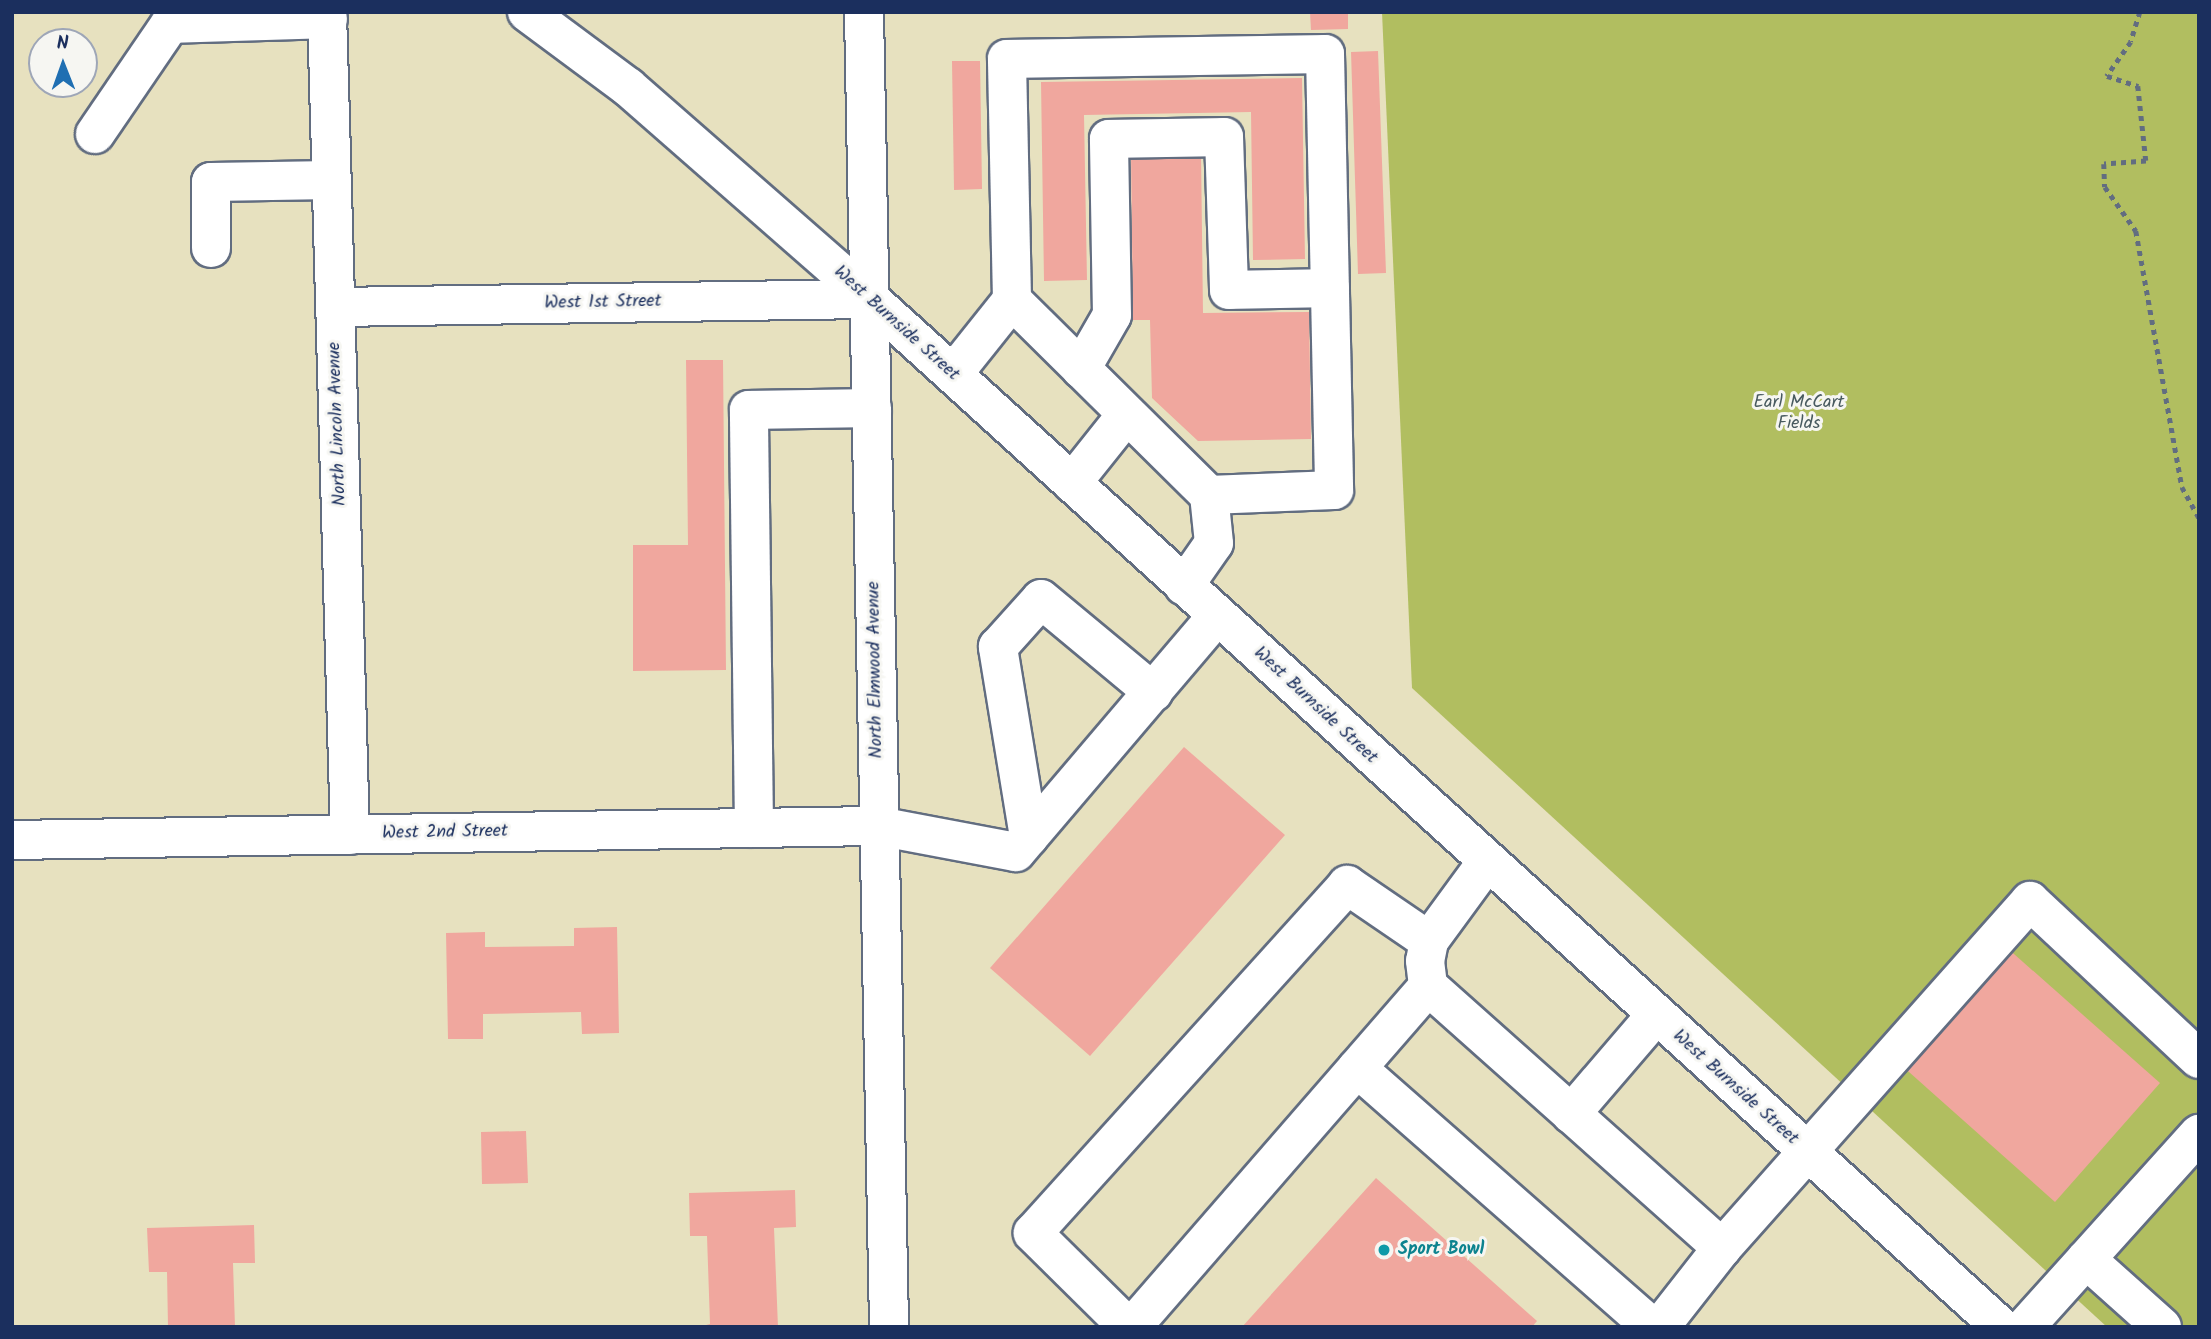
<!DOCTYPE html>
<html>
<head>
<meta charset="utf-8">
<style>
  body { margin:0 }
  #map { position:relative; width:2211px; height:1339px; overflow:hidden; background:#e7e1bf; font-family:Kalam,sans-serif }
  div>[style] { position:absolute }
  .green>* { inset:0; background:#b1be60 }
  .building>* { inset:0; background:#f0a79e }
  .path>* { height:4.5px; margin-top:-2.25px; transform-origin:0; background:repeating-linear-gradient(90deg,#626d80 0 5px,transparent 0 10px) }
  .roads { filter:drop-shadow(2px 0 #626d80) drop-shadow(-2px 0 #626d80) drop-shadow(0 2px #626d80) drop-shadow(0 -2px #626d80) }
  .minor>* { height:38px; margin:-19px; padding:0 19px; transform-origin:19px; border-radius:19px; background:#fff }
  .major>* { height:38px; margin:-19px; padding:0 19px; transform-origin:19px; border-radius:19px; background:#fff }
  .dots>* { width:19px; height:19px; translate:-50% -50%; box-sizing:border-box; border:4px solid #f6f6f2; border-radius:50% }
  span { translate:-50% -50%; white-space:nowrap; text-align:center; line-height:1.15; -webkit-text-stroke:6px #f6f6f2; paint-order:stroke }
  .street-label { font-size:18px; color:#1b2f5e }
  .park-label { font-size:18px; color:#485a5f }
  .culture-label { font-size:18px; color:#0d838f; font-weight:700 }
  .left { translate:0 -50%; text-align:left }
  .frame { position:absolute; inset:0; border:14px solid #1b2f5e; pointer-events:none }
  .north { position:absolute; left:28px; top:28px; width:70px; height:70px; box-sizing:border-box; background:#f6f6f2; border:2px solid #9ea6b7; border-radius:50%; rotate:359deg; font-size:19px; font-weight:700; line-height:28px; text-align:center; color:#1b2f5e }
  .north::after { content:''; display:block; margin:auto; width:24px; height:32px; background:#1f6fb2; clip-path:polygon(50% 0,100% 100%,50% 72%,0 100%) }
</style>
</head>
<body>
<div id="map">
  <div class="green">
    <div style="clip-path:polygon(1382px 12px,2199px 12px,2199px 1327px,2107px 1327px,1412px 688px)"></div>
  </div>
  <div class="building">
    <div style="clip-path:polygon(1310px 12px,1348px 12px,1348px 29px,1311px 30px)"></div>
    <div style="clip-path:polygon(1378px 51px,1386px 273px,1358px 274px,1351px 52px)"></div>
    <div style="clip-path:polygon(952px 61px,980px 61px,982px 189px,954px 190px)"></div>
    <div style="clip-path:polygon(1302px 78px,1305px 259px,1253px 260px,1251px 112px,1084px 115px,1087px 280px,1044px 281px,1041px 82px)"></div>
    <div style="clip-path:polygon(1201px 153px,1203px 313px,1309px 312px,1311px 439px,1198px 441px,1152px 398px,1150px 320px,1133px 320px,1131px 154px)"></div>
    <div style="clip-path:polygon(686px 360px,723px 360px,726px 670px,633px 671px,633px 545px,688px 545px)"></div>
    <div style="clip-path:polygon(1184px 747px,1285px 835px,1090px 1056px,990px 968px)"></div>
    <div style="clip-path:polygon(617px 927px,619px 1033px,582px 1034px,581px 1012px,483px 1014px,483px 1039px,448px 1039px,446px 933px,485px 932px,485px 947px,574px 946px,574px 928px)"></div>
    <div style="clip-path:polygon(2005px 946px,2160px 1083px,2055px 1202px,1900px 1064px)"></div>
    <div style="clip-path:polygon(526px 1131px,528px 1183px,482px 1184px,481px 1132px)"></div>
    <div style="clip-path:polygon(1376px 1178px,1537px 1321px,1532px 1327px,1242px 1327px)"></div>
    <div style="clip-path:polygon(795px 1190px,796px 1227px,774px 1228px,778px 1327px,698px 1327px,710px 1324px,707px 1236px,690px 1236px,689px 1193px)"></div>
    <div style="clip-path:polygon(254px 1225px,255px 1263px,233px 1263px,235px 1327px,168px 1327px,167px 1272px,149px 1272px,147px 1228px)"></div>
  </div>
  <div class="path">
    <div style="left:2140px;top:12px;width:31px;rotate:107deg"></div>
    <div style="left:2131px;top:42px;width:42px;rotate:125.2deg"></div>
    <div style="left:2107px;top:76px;width:33px;rotate:18deg"></div>
    <div style="left:2138px;top:86px;width:75px;rotate:83.9deg"></div>
    <div style="left:2146px;top:161px;width:42px;rotate:175.9deg"></div>
    <div style="left:2104px;top:164px;width:23px;rotate:88deg"></div>
    <div style="left:2105px;top:187px;width:54px;rotate:54.8deg"></div>
    <div style="left:2136px;top:231px;width:260px;rotate:79.8deg"></div>
    <div style="left:2182px;top:487px;width:35px;rotate:61deg"></div>
  </div>
  <div class="roads">
    <div class="minor">
      <div style="left:327px;top:12px;width:823px;rotate:88.4deg"></div>
      <div style="left:864px;top:12px;width:1315px;rotate:88.91deg"></div>
      <div style="left:95px;top:134px;width:133px;rotate:-55.7deg"></div>
      <div style="left:170px;top:24px;width:158px;rotate:-1.8deg"></div>
      <div style="left:211px;top:248px;width:66px;rotate:-90deg"></div>
      <div style="left:211px;top:182px;width:121px;rotate:-0.9deg"></div>
      <div style="left:335px;top:307px;width:535px;rotate:-0.86deg"></div>
      <div style="left:1081px;top:369px;width:62px;rotate:-60.1deg"></div>
      <div style="left:1112px;top:315px;width:176px;rotate:-91deg"></div>
      <div style="left:1109px;top:139px;width:115px;rotate:-1deg"></div>
      <div style="left:1224px;top:137px;width:153px;rotate:88.1deg"></div>
      <div style="left:1229px;top:290px;width:101px;rotate:-1.1deg"></div>
      <div style="left:953px;top:374px;width:95px;rotate:-51.4deg"></div>
      <div style="left:1012px;top:300px;width:241px;rotate:-91.2deg"></div>
      <div style="left:1007px;top:59px;width:318px;rotate:-0.9deg"></div>
      <div style="left:1325px;top:54px;width:436px;rotate:88.8deg"></div>
      <div style="left:1334px;top:490px;width:125px;rotate:177.7deg"></div>
      <div style="left:1209px;top:495px;width:277px;rotate:-135.3deg"></div>
      <div style="left:1072px;top:483px;width:88px;rotate:-51.4deg"></div>
      <div style="left:1184px;top:586px;width:52px;rotate:-55.1deg"></div>
      <div style="left:1214px;top:543px;width:48px;rotate:-95.9deg"></div>
      <div style="left:754px;top:828px;width:418px;rotate:-90.7deg"></div>
      <div style="left:749px;top:410px;width:123px;rotate:-0.9deg"></div>
      <div style="left:1029px;top:837px;width:193px;rotate:-99.3deg"></div>
      <div style="left:998px;top:647px;width:64px;rotate:-48.1deg"></div>
      <div style="left:1041px;top:599px;width:146px;rotate:39.7deg"></div>
      <div style="left:12px;top:840px;width:866px;rotate:-0.93deg"></div>
      <div style="left:878px;top:826px;width:140px;rotate:10.7deg"></div>
      <div style="left:1016px;top:852px;width:310px;rotate:-49.6deg"></div>
      <div style="left:1486px;top:863px;width:97px;rotate:126.2deg"></div>
      <div style="left:1429px;top:941px;width:20px;rotate:101deg"></div>
      <div style="left:1425px;top:961px;width:25px;rotate:83deg"></div>
      <div style="left:1428px;top:986px;width:394px;rotate:41.7deg"></div>
      <div style="left:1722px;top:1248px;width:464px;rotate:-48.4deg"></div>
      <div style="left:2030px;top:901px;width:231px;rotate:43.1deg"></div>
      <div style="left:1357px;top:1068px;width:393px;rotate:41.3deg"></div>
      <div style="left:1571px;top:1114px;width:129px;rotate:-49.4deg"></div>
      <div style="left:2086px;top:1259px;width:102px;rotate:41.8deg"></div>
      <div style="left:1128px;top:1327px;width:134px;rotate:-135.3deg"></div>
      <div style="left:1033px;top:1233px;width:469px;rotate:-47.9deg"></div>
      <div style="left:1347px;top:885px;width:99px;rotate:34.3deg"></div>
      <div style="left:1132px;top:1327px;width:452px;rotate:-49deg"></div>
      <div style="left:1660px;top:1327px;width:100px;rotate:-51.9deg"></div>
      <div style="left:2025px;top:1327px;width:260px;rotate:-48deg"></div>
    </div>
    <div class="major">
      <div style="left:527px;top:12px;width:126px;rotate:36.6deg"></div>
      <div style="left:628px;top:87px;width:322px;rotate:41.2deg"></div>
      <div style="left:870px;top:299px;width:1528px;rotate:42.27deg"></div>
    </div>
  </div>
  <div class="dots">
    <div style="left:1384px;top:1250px;background:#0f9aa8"></div>
  </div>
  <div class="street-label">
    <span style="left:603px;top:303px;rotate:-1deg">West 1st Street</span>
    <span style="left:896px;top:324px;rotate:42deg">West Burnside Street</span>
    <span style="left:338px;top:424px;rotate:-92deg">North Lincoln Avenue</span>
    <span style="left:876px;top:670px;rotate:-91deg">North Elmwood Avenue</span>
    <span style="left:1315px;top:706px;rotate:43deg">West Burnside Street</span>
    <span style="left:445px;top:833px;rotate:-1deg">West 2nd Street</span>
    <span style="left:1735px;top:1088px;rotate:42deg">West Burnside Street</span>
  </div>
  <div class="park-label">
    <span style="left:1799px;top:414px">Earl McCart<br>Fields</span>
  </div>
  <div class="culture-label">
    <span class="left" style="left:1398px;top:1250px">Sport Bowl</span>
  </div>
  <div class="frame"></div>
  <div class="north">N</div>
</div>
</body>
</html>
